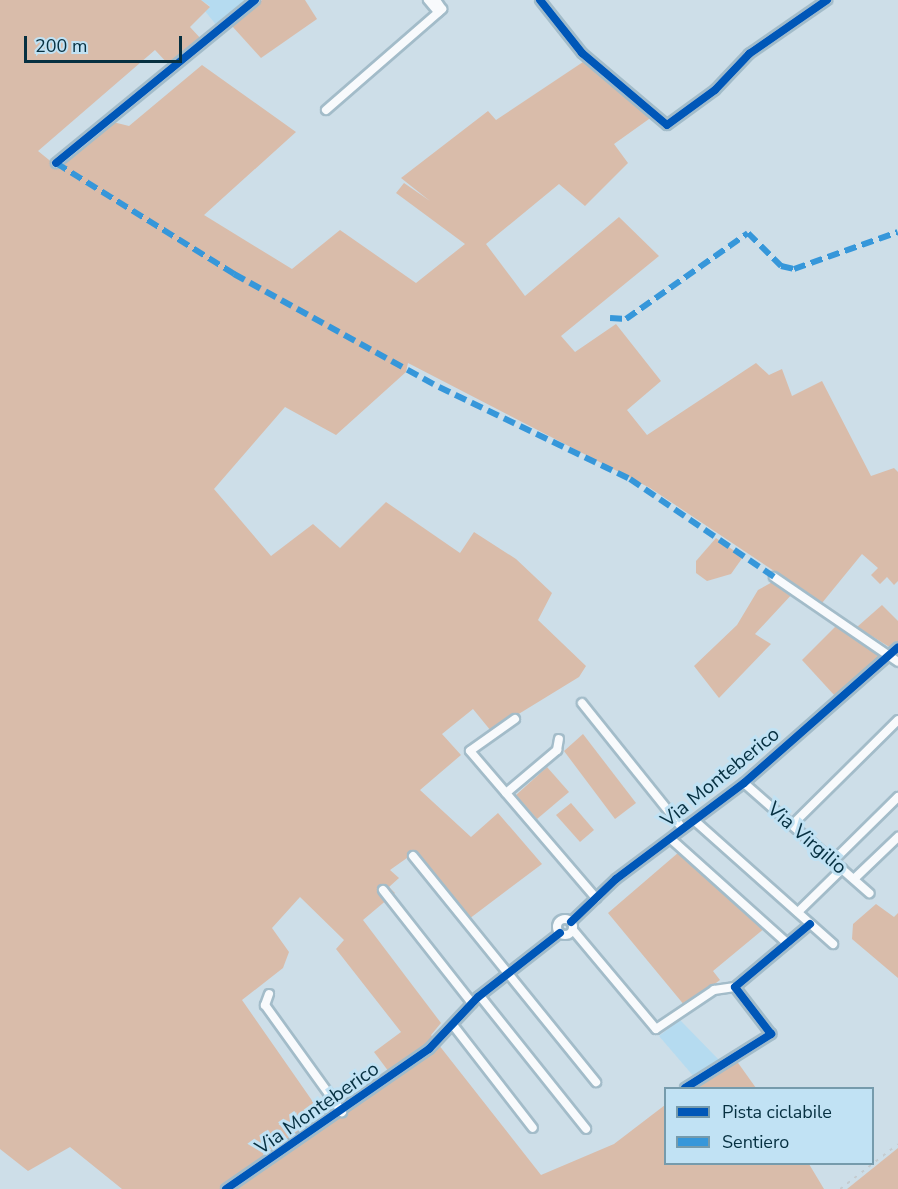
<!DOCTYPE html>
<html>
<head>
<meta charset="utf-8">
<style>
  body { margin:0 }
  #map { position:relative; width:898px; height:1189px; overflow:hidden; background:#cddee8; font-family:"Nunito Sans",sans-serif }
  div>[style] { position:absolute }
  .built>* { inset:0; background:#b5dbf0 }
  .green>* { inset:0; background:#d9bcaa }
  .roads { filter:drop-shadow(2px 0 #a3bcc9) drop-shadow(-2px 0 #a3bcc9) drop-shadow(0 2px #a3bcc9) drop-shadow(0 -2px #a3bcc9) }
  .minor>* { height:8px; margin:-4px; padding:0 4px; transform-origin:4px; border-radius:4px; background:#f8fafc }
  .minor>.ring { margin:-4px; padding:0; box-sizing:content-box; background:none; border:8px solid #f8fafc; border-radius:50% }
  .rail>* { height:1.5px; margin-top:-0.75px; transform-origin:0; background:repeating-linear-gradient(90deg,#c4cbcf 0 3px,transparent 0 9px) }
  .quiet>* { height:6px; margin-top:-3px; transform-origin:0; background:repeating-linear-gradient(90deg,#3697da 0 12px,transparent 0 18px) }
  .cycleway>* { height:8px; margin:-4px; padding:0 4px; transform-origin:4px; border-radius:4px; background:#0057b8 }
  span { translate:-50% -50%; white-space:nowrap; text-align:center; line-height:1.15; -webkit-text-stroke:6px #c1e2f4; paint-order:stroke }
  .street-label { font-size:20px; color:#063041 }
  .legend { position:absolute; left:664px; top:1087px; width:210px; height:78px; box-sizing:border-box; background:#c1e2f4; border:2px solid #769bac; margin:0; padding:8px 10px; list-style:none; font-size:18px; color:#063041 }
  .legend li { display:flex; align-items:center; gap:12px; height:30px }
  .legend b { width:30px; border:2px solid #769bac }
  .scale { position:absolute; left:24px; top:36px; width:158px; height:27px; box-sizing:border-box; border:3px solid #063041; border-top:0; padding-left:8px; font-size:18px; line-height:21px; white-space:nowrap; color:#063041; -webkit-text-stroke:4px #c1e2f4; paint-order:stroke }
</style>
</head>
<body>
<div id="map">
  <div class="built">
    <div style="clip-path:polygon(201px 0,250px 0,217px 26px,205px 11px,210px 6px)"></div>
    <div style="clip-path:polygon(680px 1020px,720px 1061px,695px 1078px,659px 1036px)"></div>
  </div>
  <div class="green">
    <div style="clip-path:polygon(evenodd,0 0,201px 0,210px 7px,190px 27px,202px 40px,170px 66px,155px 50px,38px 151px,59px 168px,113px 122px,129px 126px,202px 65px,296px 132px,204px 215px,292px 269px,340px 230px,416px 283px,465px 244px,396px 193px,404px 183px,430px 201px,401px 178px,488px 111px,496px 120px,586px 60px,656px 114px,614px 144px,628px 163px,585px 206px,559px 184px,486px 244px,525px 296px,619px 217px,659px 256px,561px 336px,575px 352px,616px 324px,661px 381px,627px 410px,647px 435px,756px 363px,769px 375px,782px 369px,792px 396px,822px 381px,871px 476px,894px 468px,898px 472px,898px 581px,894px 585px,887px 577px,880px 584px,871px 575px,878px 568px,862px 554px,822px 603px,650px 488px,408px 363px,406px 372px,336px 435px,285px 407px,214px 489px,271px 556px,313px 524px,340px 548px,386px 502px,460px 553px,474px 532px,516px 559px,552px 593px,538px 620px,586px 666px,579px 677px,491px 731px,473px 709px,442px 734px,461px 755px,420px 790px,471px 837px,498px 813px,542px 864px,469px 919px,414px 853px,390px 870px,399px 878px,389px 887px,395px 893px,363px 920px,441px 1023px,431px 1035px,541px 1175px,614px 1144px,665px 1105px,666px 1164px,809px 1164px,824px 1189px,122px 1189px,70px 1147px,28px 1171px,0 1149px,0 0,300px 897px,344px 940px,336px 949px,401px 1032px,374px 1052px,392px 1076px,327px 1122px,242px 1000px,283px 968px,289px 952px,272px 928px,300px 897px)"></div>
    <div style="clip-path:polygon(262px 0,305px 0,317px 19px,261px 58px,232px 26px)"></div>
    <div style="clip-path:polygon(716px 538px,743px 557px,731px 574px,707px 581px,696px 573px,696px 561px)"></div>
    <div style="clip-path:polygon(776px 580px,794px 592px,755px 634px,771px 644px,719px 698px,694px 666px,737px 625px,758px 590px)"></div>
    <div style="clip-path:polygon(882px 605px,898px 621px,898px 642px,891px 648px,857px 627px)"></div>
    <div style="clip-path:polygon(839px 623px,881px 656px,835px 696px,802px 660px)"></div>
    <div style="clip-path:polygon(583px 734px,636px 803px,615px 819px,564px 751px)"></div>
    <div style="clip-path:polygon(547px 767px,569px 792px,537px 819px,516px 795px)"></div>
    <div style="clip-path:polygon(571px 803px,594px 830px,580px 842px,556px 815px)"></div>
    <div style="clip-path:polygon(679px 852px,765px 928px,713px 971px,720px 980px,685px 1006px,608px 913px)"></div>
    <div style="clip-path:polygon(876px 904px,894px 917px,898px 913px,898px 978px,852px 939px,853px 924px)"></div>
    <div style="clip-path:polygon(736px 1060px,756px 1088px,691px 1088px)"></div>
    <div style="clip-path:polygon(898px 1148px,898px 1189px,847px 1189px)"></div>
  </div>
  <div class="roads">
    <div class="minor">
      <div style="left:428px;top:0;width:16px;rotate:50deg"></div>
      <div style="left:540px;top:0;width:68px;rotate:51.6deg"></div>
      <div style="left:582px;top:53px;width:111px;rotate:40.3deg"></div>
      <div style="left:667px;top:125px;width:59px;rotate:-36.1deg"></div>
      <div style="left:715px;top:90px;width:50px;rotate:-46.6deg"></div>
      <div style="left:749px;top:54px;width:95px;rotate:-34.7deg"></div>
      <div style="left:326px;top:110px;width:154px;rotate:-41deg"></div>
      <div style="left:442px;top:9px;width:11px;rotate:-124deg"></div>
      <div style="left:56px;top:163px;width:257px;rotate:-39.3deg"></div>
      <div style="left:774px;top:577px;width:150px;rotate:34.4deg"></div>
      <div style="left:582px;top:703px;width:161px;rotate:51.3deg"></div>
      <div style="left:515px;top:719px;width:55px;rotate:144.6deg"></div>
      <div style="left:470px;top:751px;width:194px;rotate:49.4deg"></div>
      <div style="left:744px;top:783px;width:167px;rotate:41.3deg"></div>
      <div style="left:506px;top:793px;width:67px;rotate:-40.1deg"></div>
      <div style="left:557px;top:750px;width:11px;rotate:-80deg"></div>
      <div style="left:695px;top:821px;width:185px;rotate:41.7deg"></div>
      <div style="left:792px;top:825px;width:149px;rotate:-44.7deg"></div>
      <div style="left:671px;top:839px;width:156px;rotate:41.9deg"></div>
      <div style="left:413px;top:856px;width:291px;rotate:51deg"></div>
      <div style="left:833px;top:861px;width:91px;rotate:-44.6deg"></div>
      <div style="left:854px;top:879px;width:61px;rotate:-43.7deg"></div>
      <div style="left:383px;top:890px;width:144px;rotate:51.8deg"></div>
      <div style="left:798px;top:912px;width:62px;rotate:-44.3deg"></div>
      <div class="ring" style="left:557px;top:919px;width:8px;height:8px"></div>
      <div style="left:571px;top:922px;width:62px;rotate:-43.7deg"></div>
      <div style="left:616px;top:879px;width:160px;rotate:-36.9deg"></div>
      <div style="left:744px;top:783px;width:205px;rotate:-41.4deg"></div>
      <div style="left:573px;top:930px;width:129px;rotate:50deg"></div>
      <div style="left:656px;top:1029px;width:70px;rotate:-33.9deg"></div>
      <div style="left:714px;top:990px;width:21px;rotate:-8deg"></div>
      <div style="left:269px;top:994px;width:12px;rotate:110deg"></div>
      <div style="left:265px;top:1005px;width:132px;rotate:54.3deg"></div>
      <div style="left:480px;top:996px;width:170px;rotate:51.4deg"></div>
      <div style="left:453px;top:1025px;width:130px;rotate:52.2deg"></div>
      <div style="left:685px;top:1088px;width:102px;rotate:-32.1deg"></div>
      <div style="left:771px;top:1034px;width:59px;rotate:-127.5deg"></div>
      <div style="left:735px;top:987px;width:98px;rotate:-40deg"></div>
      <div style="left:226px;top:1189px;width:247px;rotate:-34.6deg"></div>
      <div style="left:429px;top:1049px;width:71px;rotate:-46.7deg"></div>
      <div style="left:478px;top:997px;width:104px;rotate:-38deg"></div>
    </div>
  </div>
  <div class="rail">
    <div style="left:840px;top:1189px;width:73px;rotate:-37.8deg"></div>
  </div>
  <div class="quiet">
    <div style="left:56px;top:163px;width:210px;rotate:31.9deg"></div>
    <div style="left:234px;top:274px;width:234px;rotate:28.9deg"></div>
    <div style="left:439px;top:387px;width:212px;rotate:25.7deg"></div>
    <div style="left:630px;top:479px;width:174px;rotate:34.2deg"></div>
    <div style="left:610px;top:318px;width:16px;rotate:4deg"></div>
    <div style="left:626px;top:319px;width:149px;rotate:-35.2deg"></div>
    <div style="left:748px;top:233px;width:47px;rotate:45deg"></div>
    <div style="left:781px;top:266px;width:13px;rotate:13deg"></div>
    <div style="left:794px;top:269px;width:110px;rotate:-19.6deg"></div>
  </div>
  <div class="cycleway">
    <div style="left:540px;top:0;width:68px;rotate:51.6deg"></div>
    <div style="left:582px;top:53px;width:111px;rotate:40.3deg"></div>
    <div style="left:667px;top:125px;width:59px;rotate:-36.1deg"></div>
    <div style="left:715px;top:90px;width:50px;rotate:-46.6deg"></div>
    <div style="left:749px;top:54px;width:95px;rotate:-34.7deg"></div>
    <div style="left:56px;top:163px;width:257px;rotate:-39.3deg"></div>
    <div style="left:571px;top:922px;width:62px;rotate:-43.7deg"></div>
    <div style="left:616px;top:879px;width:160px;rotate:-36.9deg"></div>
    <div style="left:744px;top:783px;width:205px;rotate:-41.4deg"></div>
    <div style="left:685px;top:1088px;width:102px;rotate:-32.1deg"></div>
    <div style="left:771px;top:1034px;width:59px;rotate:-127.5deg"></div>
    <div style="left:735px;top:987px;width:98px;rotate:-40deg"></div>
    <div style="left:226px;top:1189px;width:247px;rotate:-34.6deg"></div>
    <div style="left:429px;top:1049px;width:71px;rotate:-46.7deg"></div>
    <div style="left:478px;top:997px;width:104px;rotate:-38deg"></div>
  </div>
  <div class="street-label">
    <span style="left:720px;top:777px;rotate:-39deg">Via Monteberico</span>
    <span style="left:807px;top:838px;rotate:41deg">Via Virgilio</span>
    <span style="left:317px;top:1108px;rotate:-35deg">Via Monteberico</span>
  </div>
  <ul class="legend">
  <li><b style="height:8px;background:#0057b8"></b>Pista ciclabile</li>
  <li><b style="height:8px;background:#3697da"></b>Sentiero</li>
  </ul>
  <div class="scale">200 m</div>
</div>
</body>
</html>
